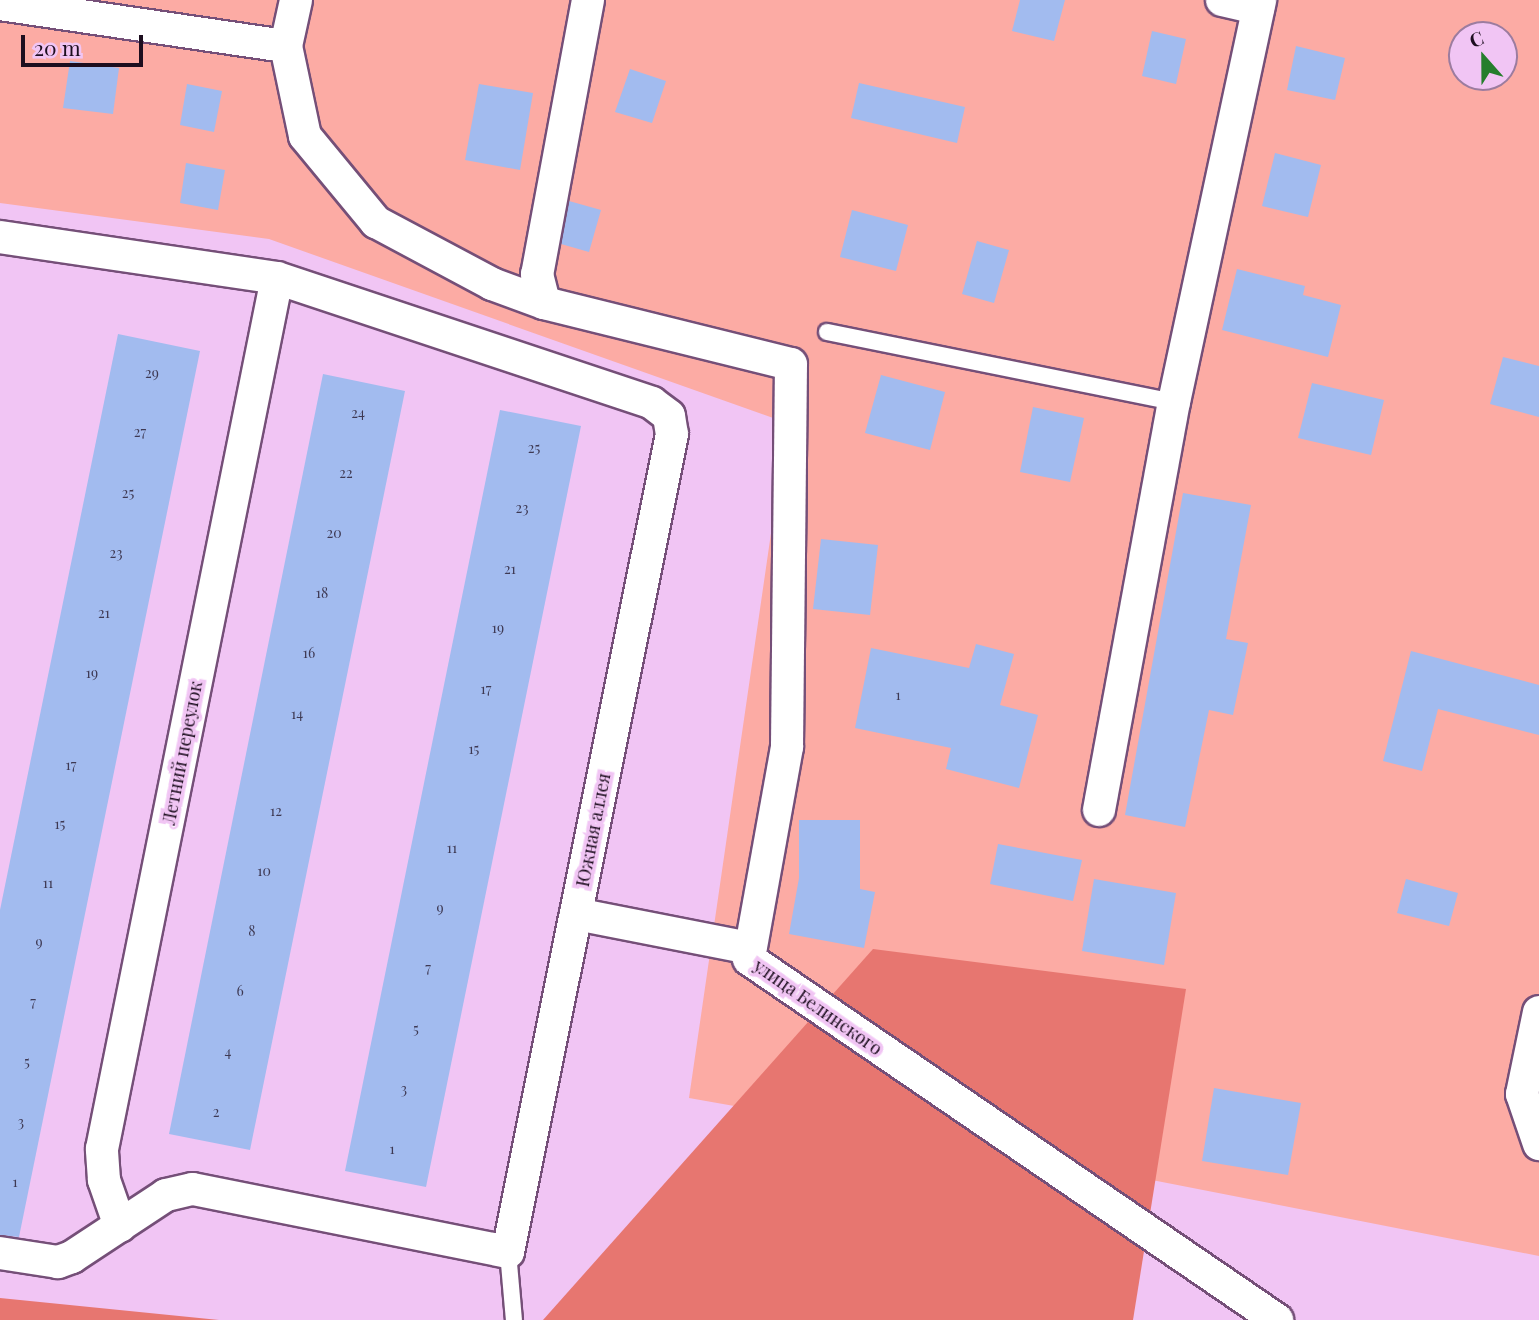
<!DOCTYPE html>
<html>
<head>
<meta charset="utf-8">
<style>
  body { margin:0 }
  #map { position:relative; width:1539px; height:1320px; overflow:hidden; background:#f1c5f4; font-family:"Playfair Display",serif }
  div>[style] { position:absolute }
  .green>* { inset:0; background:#fcaba4 }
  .forest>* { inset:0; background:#e77670 }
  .building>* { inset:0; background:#a2bbef }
  .roads { filter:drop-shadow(2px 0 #754f78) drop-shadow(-2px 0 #754f78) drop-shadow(0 2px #754f78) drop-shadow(0 -2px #754f78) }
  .lane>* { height:16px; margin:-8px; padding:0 8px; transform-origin:8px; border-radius:8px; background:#fff }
  .street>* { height:32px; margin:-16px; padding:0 16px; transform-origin:16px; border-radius:16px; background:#fff }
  span { translate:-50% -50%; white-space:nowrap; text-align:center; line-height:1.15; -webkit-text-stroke:7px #f1c5f4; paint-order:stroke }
  .number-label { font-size:14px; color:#3e3953 }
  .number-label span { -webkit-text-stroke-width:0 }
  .street-label { font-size:18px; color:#1d0e1f }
  .north { position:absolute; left:1448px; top:21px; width:70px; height:70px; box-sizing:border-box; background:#f1c5f4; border:2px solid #9c7c9f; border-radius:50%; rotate:339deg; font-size:19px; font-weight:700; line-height:28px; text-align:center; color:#1d0e1f }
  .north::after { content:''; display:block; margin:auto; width:24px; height:32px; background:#257e2c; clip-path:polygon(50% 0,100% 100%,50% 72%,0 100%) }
  .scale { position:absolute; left:21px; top:35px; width:122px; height:32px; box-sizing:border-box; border:4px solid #1d0e1f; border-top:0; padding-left:9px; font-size:21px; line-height:24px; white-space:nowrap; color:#1d0e1f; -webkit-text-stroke:5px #f1c5f4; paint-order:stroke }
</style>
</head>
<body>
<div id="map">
  <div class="green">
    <div style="clip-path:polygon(evenodd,0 0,1539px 0,1539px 1256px,1111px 1172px,689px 1098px,787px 423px,269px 239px,0 203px,0 0,1462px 35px,1504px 35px,1504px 77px,1462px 77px,1462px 35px)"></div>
  </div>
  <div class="forest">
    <div style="clip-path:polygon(873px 949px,1186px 989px,1133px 1320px,543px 1320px)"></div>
    <div style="clip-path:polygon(0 1298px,219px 1320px,0 1320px)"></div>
  </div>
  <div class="building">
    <div style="clip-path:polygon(1020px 0,1065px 0,1054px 41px,1012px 31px)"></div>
    <div style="clip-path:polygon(1152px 31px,1186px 39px,1176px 84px,1142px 76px)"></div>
    <div style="clip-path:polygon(1296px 46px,1345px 58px,1335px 100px,1287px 90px)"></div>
    <div style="clip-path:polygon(70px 61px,119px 68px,113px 114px,63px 108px)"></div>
    <div style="clip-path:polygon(630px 69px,666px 81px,652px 123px,615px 112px)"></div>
    <div style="clip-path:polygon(859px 83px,965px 107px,957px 143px,851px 118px)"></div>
    <div style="clip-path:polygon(187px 84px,222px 91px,214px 132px,180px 125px)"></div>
    <div style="clip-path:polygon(479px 84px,533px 93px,520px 170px,465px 160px)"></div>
    <div style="clip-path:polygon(1275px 153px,1321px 165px,1308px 217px,1262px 206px)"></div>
    <div style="clip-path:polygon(186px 163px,225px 170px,218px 210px,180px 203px)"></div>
    <div style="clip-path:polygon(569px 201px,601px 210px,589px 252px,561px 244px)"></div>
    <div style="clip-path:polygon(852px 210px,908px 225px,896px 271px,840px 257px)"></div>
    <div style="clip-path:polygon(977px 241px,1009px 250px,994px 303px,962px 294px)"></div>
    <div style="clip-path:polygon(1237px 269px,1305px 286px,1303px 295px,1341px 305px,1328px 357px,1222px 330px)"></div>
    <div style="clip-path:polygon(118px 334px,200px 351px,19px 1237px,0 1235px,0 910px)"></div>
    <div style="clip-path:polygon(1503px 357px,1539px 366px,1539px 417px,1490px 404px)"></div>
    <div style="clip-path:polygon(323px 374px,405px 391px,250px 1150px,169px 1134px)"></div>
    <div style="clip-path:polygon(881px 375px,945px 392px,930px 450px,865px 433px)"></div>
    <div style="clip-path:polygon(1312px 383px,1384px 400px,1371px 455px,1298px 438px)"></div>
    <div style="clip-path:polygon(1033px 407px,1084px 418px,1070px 482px,1020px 472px)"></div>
    <div style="clip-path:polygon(500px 410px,581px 426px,426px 1187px,345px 1171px)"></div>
    <div style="clip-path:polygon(1183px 493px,1251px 505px,1226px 639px,1248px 643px,1233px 715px,1209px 710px,1185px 827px,1125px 815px)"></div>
    <div style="clip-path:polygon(821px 539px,878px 545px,870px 615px,813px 609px)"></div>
    <div style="clip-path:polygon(976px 644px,1014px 654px,1000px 705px,1038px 715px,1019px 788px,946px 769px,951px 748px,855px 728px,871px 648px,969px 668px)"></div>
    <div style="clip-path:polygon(1411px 651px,1539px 685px,1539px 735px,1438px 709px,1422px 771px,1383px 761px)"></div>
    <div style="clip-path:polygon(799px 820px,860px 820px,860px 889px,875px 892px,864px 948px,789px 934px,799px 878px)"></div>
    <div style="clip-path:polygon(998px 844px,1082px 860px,1073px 901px,990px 884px)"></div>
    <div style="clip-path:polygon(1094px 879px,1176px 893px,1164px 965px,1082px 951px)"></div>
    <div style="clip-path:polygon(1406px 879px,1458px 893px,1449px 926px,1397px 913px)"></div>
    <div style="clip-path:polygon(1214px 1088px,1301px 1103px,1288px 1175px,1202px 1161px)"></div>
  </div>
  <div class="roads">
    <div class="lane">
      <div style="left:827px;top:332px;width:354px;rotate:11.4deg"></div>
      <div style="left:508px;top:1252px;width:68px;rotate:85deg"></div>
    </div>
    <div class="street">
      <div style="left:588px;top:0;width:279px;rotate:100.5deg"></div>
      <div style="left:537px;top:274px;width:30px;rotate:76deg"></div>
      <div style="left:544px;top:303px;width:254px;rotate:13.9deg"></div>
      <div style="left:791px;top:364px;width:383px;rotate:90.6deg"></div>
      <div style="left:787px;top:747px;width:215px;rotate:100.2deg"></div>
      <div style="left:749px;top:959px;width:640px;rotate:34.36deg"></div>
      <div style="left:1222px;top:0;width:37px;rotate:13deg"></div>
      <div style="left:0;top:4px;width:289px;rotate:8.4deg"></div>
      <div style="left:286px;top:46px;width:92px;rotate:78.1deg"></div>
      <div style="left:305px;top:136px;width:112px;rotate:50.5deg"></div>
      <div style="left:376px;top:222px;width:132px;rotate:28.1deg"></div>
      <div style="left:492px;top:284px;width:55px;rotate:20.1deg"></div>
      <div style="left:286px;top:46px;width:47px;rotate:-77.7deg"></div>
      <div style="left:0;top:237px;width:280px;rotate:8.4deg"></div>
      <div style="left:277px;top:278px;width:395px;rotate:18.4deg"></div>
      <div style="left:652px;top:403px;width:21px;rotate:37deg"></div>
      <div style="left:669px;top:416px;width:18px;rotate:81deg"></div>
      <div style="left:672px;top:434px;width:834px;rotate:101.34deg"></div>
      <div style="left:508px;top:1252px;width:322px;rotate:-168.7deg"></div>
      <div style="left:192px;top:1189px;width:27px;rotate:167deg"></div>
      <div style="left:166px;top:1195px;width:113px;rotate:146.6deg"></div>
      <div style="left:72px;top:1257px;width:15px;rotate:160deg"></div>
      <div style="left:58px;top:1262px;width:59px;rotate:-171.2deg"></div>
      <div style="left:1099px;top:810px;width:415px;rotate:-79.6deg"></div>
      <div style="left:1174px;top:402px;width:411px;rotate:-77.9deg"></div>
      <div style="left:576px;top:914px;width:177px;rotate:11.1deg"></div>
      <div style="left:1539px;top:1012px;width:84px;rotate:101.7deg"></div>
      <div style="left:1522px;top:1094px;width:53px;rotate:71.2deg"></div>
      <div style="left:120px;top:1226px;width:49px;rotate:-109.2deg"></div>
      <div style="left:104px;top:1180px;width:31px;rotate:-94deg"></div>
      <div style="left:102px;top:1149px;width:888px;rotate:-78.64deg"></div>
    </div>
  </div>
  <div class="number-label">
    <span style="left:152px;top:373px">29</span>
    <span style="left:358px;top:413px">24</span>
    <span style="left:140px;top:432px">27</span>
    <span style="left:534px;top:448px">25</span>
    <span style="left:346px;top:473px">22</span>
    <span style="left:128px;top:493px">25</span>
    <span style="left:522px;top:508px">23</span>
    <span style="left:334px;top:533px">20</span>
    <span style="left:116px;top:553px">23</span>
    <span style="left:510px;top:569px">21</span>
    <span style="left:322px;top:593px">18</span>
    <span style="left:104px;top:613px">21</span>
    <span style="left:498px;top:628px">19</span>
    <span style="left:309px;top:653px">16</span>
    <span style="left:92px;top:673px">19</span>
    <span style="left:486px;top:689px">17</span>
    <span style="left:898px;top:695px">1</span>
    <span style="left:297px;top:714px">14</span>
    <span style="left:474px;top:749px">15</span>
    <span style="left:71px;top:765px">17</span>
    <span style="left:276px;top:811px">12</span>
    <span style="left:60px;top:824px">15</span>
    <span style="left:452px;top:848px">11</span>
    <span style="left:264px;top:871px">10</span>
    <span style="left:48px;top:883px">11</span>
    <span style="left:440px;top:908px">9</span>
    <span style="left:252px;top:931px">8</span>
    <span style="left:39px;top:942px">9</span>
    <span style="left:428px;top:968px">7</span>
    <span style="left:240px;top:991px">6</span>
    <span style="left:33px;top:1002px">7</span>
    <span style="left:416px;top:1029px">5</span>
    <span style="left:228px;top:1052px">4</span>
    <span style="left:27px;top:1062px">5</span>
    <span style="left:404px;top:1089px">3</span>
    <span style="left:216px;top:1112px">2</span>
    <span style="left:21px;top:1122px">3</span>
    <span style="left:392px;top:1149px">1</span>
    <span style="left:15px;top:1182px">1</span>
  </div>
  <div class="street-label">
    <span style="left:182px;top:753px;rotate:-79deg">Летний переулок</span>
    <span style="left:593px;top:830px;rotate:-79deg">Южная аллея</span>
    <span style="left:818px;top:1007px;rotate:35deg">улица Белинского</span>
  </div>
  <div class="north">С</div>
  <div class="scale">20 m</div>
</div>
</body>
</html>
